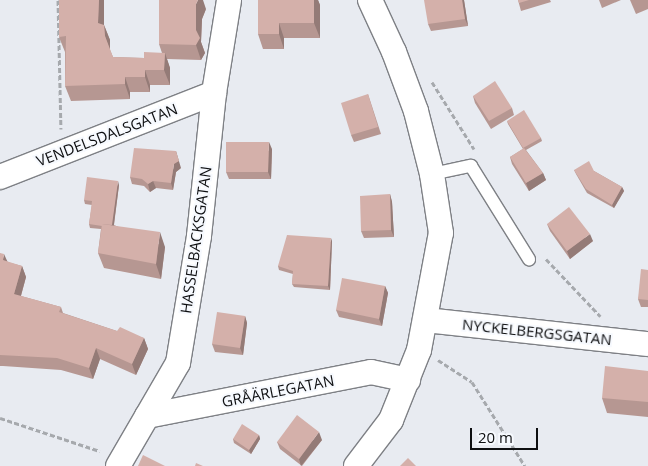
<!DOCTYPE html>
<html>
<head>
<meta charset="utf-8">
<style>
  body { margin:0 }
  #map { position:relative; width:648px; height:466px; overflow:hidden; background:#e8ebf1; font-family:"Open Sans",sans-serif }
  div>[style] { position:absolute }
  .path>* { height:3px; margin-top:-1.5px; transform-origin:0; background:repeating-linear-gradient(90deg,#a6a9ad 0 5px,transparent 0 7.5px) }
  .roads { filter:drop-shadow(1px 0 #7e8085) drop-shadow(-1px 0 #7e8085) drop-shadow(0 1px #7e8085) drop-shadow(0 -1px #7e8085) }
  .service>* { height:12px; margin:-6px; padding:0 6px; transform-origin:6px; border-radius:6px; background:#fff }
  .minor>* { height:24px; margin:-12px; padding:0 12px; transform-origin:12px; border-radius:12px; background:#fff }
  .wall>* { inset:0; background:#b69792 }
  .shaded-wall>* { inset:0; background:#947b77 }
  .building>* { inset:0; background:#d4b0aa }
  span { translate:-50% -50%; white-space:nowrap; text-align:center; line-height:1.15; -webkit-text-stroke:4px #f6f9fe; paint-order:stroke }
  .street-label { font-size:15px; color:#0e0f11 }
  .scale { position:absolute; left:470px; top:428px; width:68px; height:22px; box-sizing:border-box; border:2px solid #0e0f11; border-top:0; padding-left:6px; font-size:15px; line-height:18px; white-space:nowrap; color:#0e0f11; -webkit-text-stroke:4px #f6f9fe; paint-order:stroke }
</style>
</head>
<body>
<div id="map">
  <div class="path">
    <div style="left:58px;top:0;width:129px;rotate:88.7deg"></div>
    <div style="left:432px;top:82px;width:79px;rotate:57.9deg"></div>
    <div style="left:546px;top:259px;width:79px;rotate:46.5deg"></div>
    <div style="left:438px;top:360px;width:40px;rotate:32.9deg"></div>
    <div style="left:472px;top:382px;width:99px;rotate:57.8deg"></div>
    <div style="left:0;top:418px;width:105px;rotate:18.3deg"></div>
  </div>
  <div class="roads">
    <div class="service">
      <div style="left:432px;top:174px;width:40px;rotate:-12deg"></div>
      <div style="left:471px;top:166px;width:110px;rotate:58.1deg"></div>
    </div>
    <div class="minor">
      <div style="left:0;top:177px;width:230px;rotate:-21.4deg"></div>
      <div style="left:426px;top:320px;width:223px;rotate:6.2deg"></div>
      <div style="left:147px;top:416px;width:228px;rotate:-11.1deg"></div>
      <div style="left:371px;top:372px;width:38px;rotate:12deg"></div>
      <div style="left:118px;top:466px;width:119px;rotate:-59.8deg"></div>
      <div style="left:178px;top:363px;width:129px;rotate:-80.6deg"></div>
      <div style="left:199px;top:236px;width:144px;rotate:-84deg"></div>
      <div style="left:214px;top:93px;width:94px;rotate:-80.8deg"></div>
      <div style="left:356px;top:466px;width:58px;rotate:-52.7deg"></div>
      <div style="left:391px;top:420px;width:75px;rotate:-68.2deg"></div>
      <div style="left:419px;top:350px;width:119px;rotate:-79.4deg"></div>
      <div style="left:441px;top:233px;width:60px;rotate:-98.7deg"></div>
      <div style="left:432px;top:174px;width:65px;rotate:-104.3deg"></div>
      <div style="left:416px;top:111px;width:63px;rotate:-110.4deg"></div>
      <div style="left:394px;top:52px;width:57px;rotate:-114.8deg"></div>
    </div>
  </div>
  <div class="wall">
    <div style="clip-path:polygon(59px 0,104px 0,104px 25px,110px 40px,110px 50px,113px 57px,144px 58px,162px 53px,159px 44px,206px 9px,202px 19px,201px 42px,205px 53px,201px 60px,167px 59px,170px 68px,170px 85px,150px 85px,150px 92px,130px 92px,130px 99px,71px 101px,65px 86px,65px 52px,59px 37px)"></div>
    <div style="clip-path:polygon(258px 0,318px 0,320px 5px,320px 38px,284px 38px,284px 49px,263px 49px,258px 34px)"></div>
    <div style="clip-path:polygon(464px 0,468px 26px,431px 31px,428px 24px)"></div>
    <div style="clip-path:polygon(518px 0,550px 0,551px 2px,521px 11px)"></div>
    <div style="clip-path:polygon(599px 0,621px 0,602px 8px)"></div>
    <div style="clip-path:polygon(630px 0,648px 0,648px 9px,636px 14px)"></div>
    <div style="clip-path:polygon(368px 94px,381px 134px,354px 142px,351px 135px)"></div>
    <div style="clip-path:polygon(473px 96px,512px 108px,514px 115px,491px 129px,475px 103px)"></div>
    <div style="clip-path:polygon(507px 121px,541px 138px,542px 141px,526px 150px,543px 173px,546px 180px,529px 191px,512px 164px,510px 157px,523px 149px,508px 124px)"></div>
    <div style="clip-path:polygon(272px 149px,271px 179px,229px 179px,226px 172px)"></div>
    <div style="clip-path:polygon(181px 168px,176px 172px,173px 190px,156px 188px,150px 192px,144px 186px,132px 184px,130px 177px)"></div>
    <div style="clip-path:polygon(574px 170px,594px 171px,622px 187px,624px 191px,614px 208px,587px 193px,576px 174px)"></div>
    <div style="clip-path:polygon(119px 185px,114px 225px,165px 247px,161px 279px,104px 268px,98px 253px,101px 229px,90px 228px,89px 224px,92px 205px,85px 204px,84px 200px)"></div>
    <div style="clip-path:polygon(390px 194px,392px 202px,394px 237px,364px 238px,361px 231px)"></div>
    <div style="clip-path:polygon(547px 224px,593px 241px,570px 259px,550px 231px)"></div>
    <div style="clip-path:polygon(332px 241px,330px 290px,294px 287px,292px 284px,293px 274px,279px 270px,278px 266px)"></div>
    <div style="clip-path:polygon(0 253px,7px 262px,22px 266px,26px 277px,21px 296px,61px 307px,63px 313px,117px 331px,144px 338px,148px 349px,136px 375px,100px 359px,93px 379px,61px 370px,3px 366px,0 366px)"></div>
    <div style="clip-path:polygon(648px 270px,648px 307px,641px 307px,638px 299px)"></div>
    <div style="clip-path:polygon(385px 286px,388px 293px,382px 326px,339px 317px,336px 310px)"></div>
    <div style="clip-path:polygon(245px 316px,247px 323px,243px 355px,215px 352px,212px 344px)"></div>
    <div style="clip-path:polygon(648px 371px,648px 417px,607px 413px,602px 398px)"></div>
    <div style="clip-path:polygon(259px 435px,260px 439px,251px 454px,234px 443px,233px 439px)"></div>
    <div style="clip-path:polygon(322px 440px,302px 466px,280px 449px,277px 442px)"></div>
  </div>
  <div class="shaded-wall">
    <div style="clip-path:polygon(99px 0,104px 0,104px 38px,98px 23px)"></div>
    <div style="clip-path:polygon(198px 0,203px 0,206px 9px,202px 19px,201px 42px,205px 53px,201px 60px,196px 45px,196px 4px)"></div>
    <div style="clip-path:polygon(314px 0,318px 0,320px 5px,320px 38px,314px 23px)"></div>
    <div style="clip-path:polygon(462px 0,464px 0,468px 26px,465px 19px)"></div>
    <div style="clip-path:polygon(279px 23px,284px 38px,284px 49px,279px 34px)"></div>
    <div style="clip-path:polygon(104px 25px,110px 40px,110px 51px,105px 36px)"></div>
    <div style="clip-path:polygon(165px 53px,170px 68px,170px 85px,164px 70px)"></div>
    <div style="clip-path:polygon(145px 70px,150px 85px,150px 92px,145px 77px)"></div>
    <div style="clip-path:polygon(125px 77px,130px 92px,130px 99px,125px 84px)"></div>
    <div style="clip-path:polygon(269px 142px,272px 149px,271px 179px,268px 172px)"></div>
    <div style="clip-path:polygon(176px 151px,181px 168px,176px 172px,173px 190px,171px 183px)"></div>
    <div style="clip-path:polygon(543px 173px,546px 180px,529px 191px,526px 183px)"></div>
    <div style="clip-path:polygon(118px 181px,119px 185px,113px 231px,111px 227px)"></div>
    <div style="clip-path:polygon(153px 181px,156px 188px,150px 192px,148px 184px)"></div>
    <div style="clip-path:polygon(622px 187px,624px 191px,614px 208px,612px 205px)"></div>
    <div style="clip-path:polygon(390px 194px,392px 202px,394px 237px,391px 230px)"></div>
    <div style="clip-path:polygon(160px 232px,165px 247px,161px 279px,156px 264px)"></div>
    <div style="clip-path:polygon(590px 234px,593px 241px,570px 259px,567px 251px)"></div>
    <div style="clip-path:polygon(331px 238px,332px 241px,330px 290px,328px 286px)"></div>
    <div style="clip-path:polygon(4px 254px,9px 265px,3px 260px)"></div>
    <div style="clip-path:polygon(22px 266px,26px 277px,18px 306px,14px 294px)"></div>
    <div style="clip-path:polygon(385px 286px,388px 293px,382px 326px,379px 319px)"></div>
    <div style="clip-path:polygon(245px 316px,247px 323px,243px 355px,240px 348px)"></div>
    <div style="clip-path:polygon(144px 338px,148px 349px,136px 375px,132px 364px)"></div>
    <div style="clip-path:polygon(96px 348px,100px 359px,93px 379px,89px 368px)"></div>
    <div style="clip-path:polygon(319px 432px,322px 440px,301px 466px,299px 459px)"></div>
    <div style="clip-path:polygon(259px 435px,260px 439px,251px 454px,249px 450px)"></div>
  </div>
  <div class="building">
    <div style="clip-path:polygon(59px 0,99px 0,98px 23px,104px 25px,105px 36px,113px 57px,144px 58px,144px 52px,165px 53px,164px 70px,145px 70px,145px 77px,125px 77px,125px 84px,65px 86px,66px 36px,59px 37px)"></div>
    <div style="clip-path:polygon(159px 0,198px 0,196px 4px,196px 30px,200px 38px,196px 45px,159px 44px)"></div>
    <div style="clip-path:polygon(258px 0,314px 0,314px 23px,279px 23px,279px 34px,258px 34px)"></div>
    <div style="clip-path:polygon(424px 0,462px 0,465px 19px,428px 24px)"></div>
    <div style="clip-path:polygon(518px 0,529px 0,519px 3px)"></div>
    <div style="clip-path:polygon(495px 81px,512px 108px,489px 121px,473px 96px)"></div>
    <div style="clip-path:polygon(368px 94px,378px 127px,351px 135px,341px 103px)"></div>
    <div style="clip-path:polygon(524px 110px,541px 138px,523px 148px,507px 121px)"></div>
    <div style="clip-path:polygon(226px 142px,269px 142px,268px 172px,226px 172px)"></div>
    <div style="clip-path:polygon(134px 148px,176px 151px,179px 161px,174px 164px,171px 183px,153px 181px,148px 184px,142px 179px,130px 177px)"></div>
    <div style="clip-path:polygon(524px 148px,543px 173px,526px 183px,510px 157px)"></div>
    <div style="clip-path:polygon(589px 161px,594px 171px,622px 187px,612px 205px,586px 189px,574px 170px)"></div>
    <div style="clip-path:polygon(87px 177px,118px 181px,112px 225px,102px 224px,102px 226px,89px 224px,92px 201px,84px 200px)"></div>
    <div style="clip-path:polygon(390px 194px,391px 230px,361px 231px,360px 196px)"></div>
    <div style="clip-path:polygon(569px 207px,590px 234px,567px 251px,547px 224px)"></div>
    <div style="clip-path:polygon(102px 224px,160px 232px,156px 264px,98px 253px)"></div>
    <div style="clip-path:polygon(287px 235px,331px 238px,328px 286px,292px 284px,293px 271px,278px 266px)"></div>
    <div style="clip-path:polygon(0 253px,4px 254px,3px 260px,22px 266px,14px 294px,61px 307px,59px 312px,117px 331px,120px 327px,144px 338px,132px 364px,96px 348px,89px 368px,57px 358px,0 355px)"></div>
    <div style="clip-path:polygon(641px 269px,648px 270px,648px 300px,638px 299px)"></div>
    <div style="clip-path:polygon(342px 278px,385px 286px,379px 319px,336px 310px)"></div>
    <div style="clip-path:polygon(217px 312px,245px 316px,240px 348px,212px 344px)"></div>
    <div style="clip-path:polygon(605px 366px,648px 371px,648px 402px,602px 398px)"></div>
    <div style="clip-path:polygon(297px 415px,319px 432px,299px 459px,277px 442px)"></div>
    <div style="clip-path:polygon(242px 424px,259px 435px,249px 450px,233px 439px)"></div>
    <div style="clip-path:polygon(143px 455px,165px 466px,138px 466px)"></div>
    <div style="clip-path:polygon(408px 458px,416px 466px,400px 466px)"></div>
    <div style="clip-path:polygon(196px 463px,203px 466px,195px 466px)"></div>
  </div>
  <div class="street-label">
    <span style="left:107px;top:135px;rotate:-21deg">VENDELSDALSGATAN</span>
    <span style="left:196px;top:240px;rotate:-82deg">HASSELBACKSGATAN</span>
    <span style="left:537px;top:332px;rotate:6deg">NYCKELBERGSGATAN</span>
    <span style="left:278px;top:391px;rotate:-11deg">GRÅÄRLEGATAN</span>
  </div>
  <div class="scale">20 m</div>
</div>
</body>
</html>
